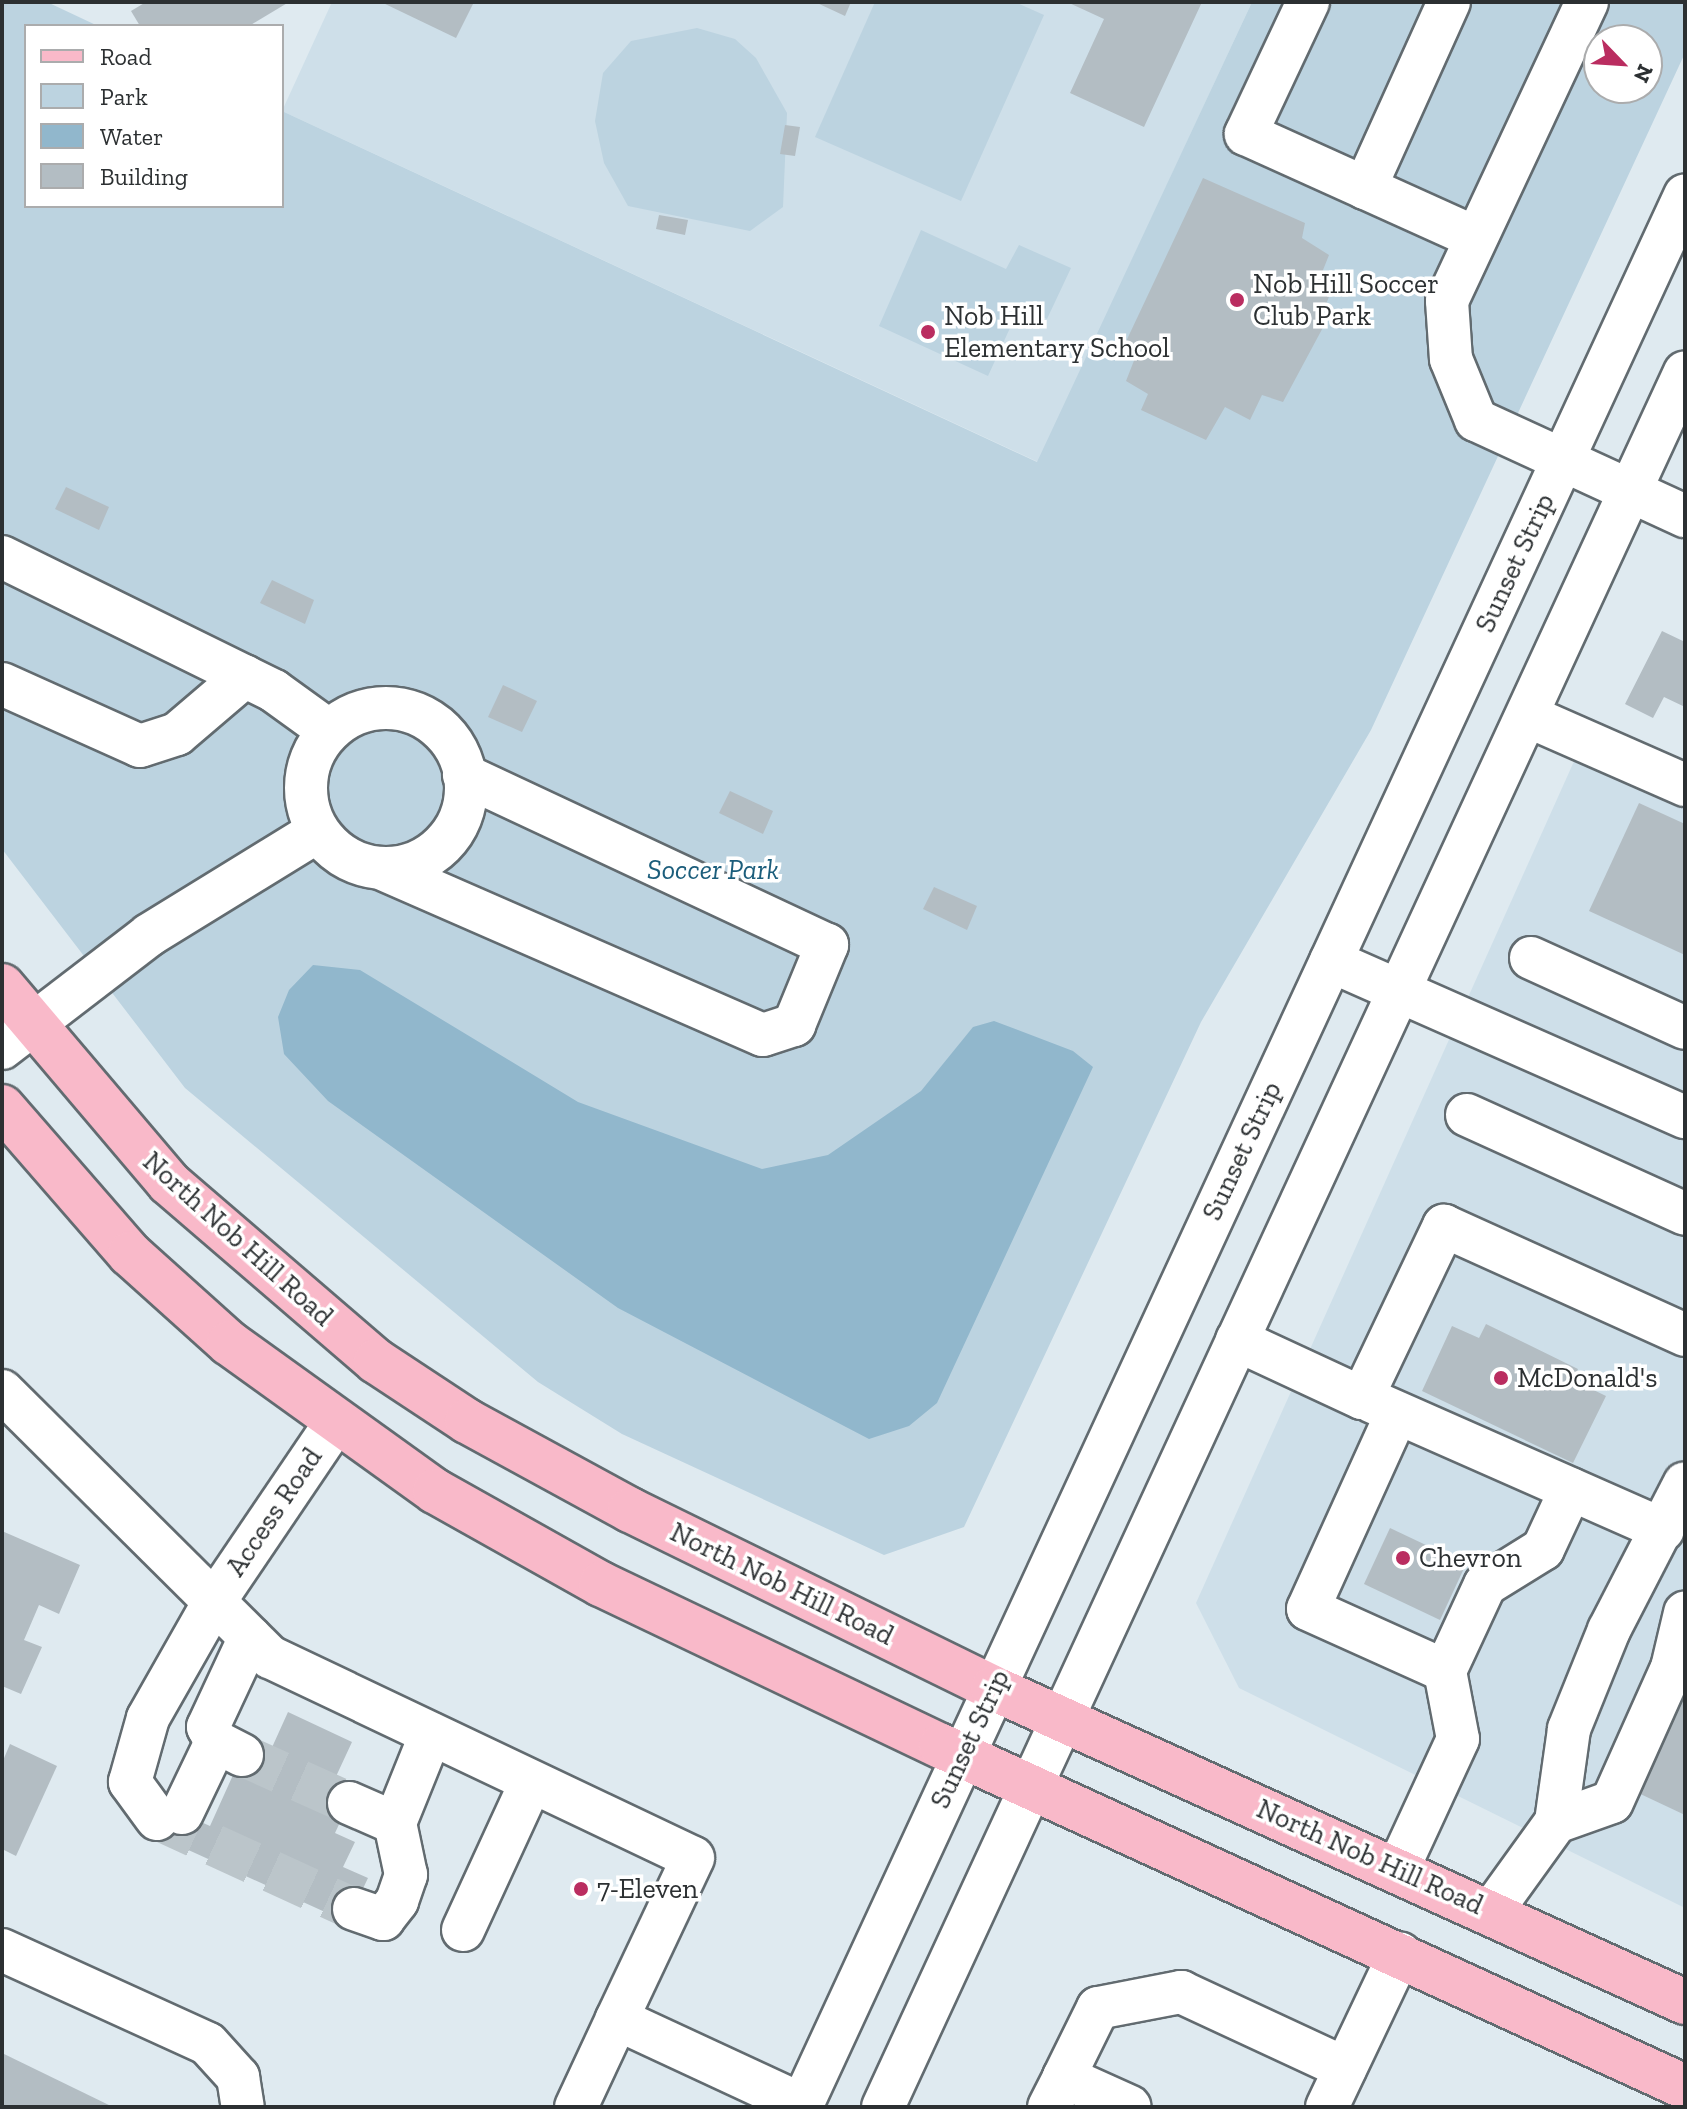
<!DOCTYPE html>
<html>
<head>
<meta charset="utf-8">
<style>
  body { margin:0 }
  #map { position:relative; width:1687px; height:2109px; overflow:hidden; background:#dfeaf0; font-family:"Zilla Slab",serif }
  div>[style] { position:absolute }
  .built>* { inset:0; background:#cedfe9 }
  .green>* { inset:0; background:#bcd3e0 }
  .water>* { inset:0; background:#91b7cc }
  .building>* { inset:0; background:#b3bdc3 }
  .minor-tunnel>* { height:42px; margin-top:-21px; transform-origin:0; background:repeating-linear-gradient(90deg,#bbc5ca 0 42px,transparent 0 63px) }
  .roads { filter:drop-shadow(2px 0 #626b70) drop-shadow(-2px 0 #626b70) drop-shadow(0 2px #626b70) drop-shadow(0 -2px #626b70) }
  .minor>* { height:42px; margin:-21px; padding:0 21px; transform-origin:21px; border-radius:21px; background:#fff }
  .minor>.ring { margin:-21px; padding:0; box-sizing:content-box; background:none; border:42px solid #fff; border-radius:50% }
  .major>* { height:44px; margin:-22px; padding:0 22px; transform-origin:22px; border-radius:22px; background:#f9b9c9 }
  .dots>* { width:22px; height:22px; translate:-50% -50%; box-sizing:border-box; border:4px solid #fff; border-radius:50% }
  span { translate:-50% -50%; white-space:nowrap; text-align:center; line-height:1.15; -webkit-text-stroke:7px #fff; paint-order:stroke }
  .poi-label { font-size:28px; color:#2c3032 }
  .left { translate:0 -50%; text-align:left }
  .street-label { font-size:28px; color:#2c3032 }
  .park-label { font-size:28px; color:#1b5d7b; font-style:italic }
  .frame { position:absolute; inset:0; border:4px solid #2c3032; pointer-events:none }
  .legend { position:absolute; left:24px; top:24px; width:260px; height:184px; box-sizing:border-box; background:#fff; border:2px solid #abacad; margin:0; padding:10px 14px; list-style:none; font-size:24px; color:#2c3032 }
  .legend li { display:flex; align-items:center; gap:16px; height:40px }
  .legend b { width:40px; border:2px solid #abacad }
  .north { position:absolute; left:1583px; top:24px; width:80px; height:80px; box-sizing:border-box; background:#fff; border:2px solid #abacad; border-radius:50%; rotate:115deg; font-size:22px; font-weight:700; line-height:32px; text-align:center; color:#2c3032 }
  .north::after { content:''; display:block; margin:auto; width:28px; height:36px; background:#ba2d60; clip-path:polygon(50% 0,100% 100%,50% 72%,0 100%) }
</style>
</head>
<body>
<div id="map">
  <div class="built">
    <div style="clip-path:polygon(332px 2px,1252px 2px,1038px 462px,282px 111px)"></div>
    <div style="clip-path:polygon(1593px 719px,1685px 763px,1685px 1908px,1239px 1688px,1196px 1603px)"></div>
  </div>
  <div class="green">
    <div style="clip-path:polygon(evenodd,2px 2px,47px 2px,98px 26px,26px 26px,26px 206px,282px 206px,282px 111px,1037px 462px,1252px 2px,1685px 2px,1685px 53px,1371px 730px,1201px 1022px,964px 1527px,884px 1555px,622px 1434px,538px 1382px,185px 1088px,2px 849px,2px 2px,1599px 40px,1647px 40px,1647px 88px,1599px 88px,1599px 40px)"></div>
    <div style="clip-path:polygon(875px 2px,1015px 2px,1044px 15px,961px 201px,815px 137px)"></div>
    <div style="clip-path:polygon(697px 28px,735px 39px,756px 58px,787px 113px,783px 207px,750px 231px,628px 206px,604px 163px,595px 121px,603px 73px,631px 41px)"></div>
    <div style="clip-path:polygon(921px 230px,1006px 269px,1019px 245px,1071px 268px,1047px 319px,1020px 306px,988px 376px,879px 326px)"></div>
  </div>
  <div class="water">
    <div style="clip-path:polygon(313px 965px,360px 970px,578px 1102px,762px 1169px,828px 1155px,921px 1091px,973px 1027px,994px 1021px,1073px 1051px,1093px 1067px,937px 1403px,909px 1426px,869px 1439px,618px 1308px,328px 1101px,284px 1054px,278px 1017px,289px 990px)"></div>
  </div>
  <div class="building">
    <div style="clip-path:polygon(146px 2px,289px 2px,249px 26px,140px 26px,131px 11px)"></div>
    <div style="clip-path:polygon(381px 2px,474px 2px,456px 38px)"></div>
    <div style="clip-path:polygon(815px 2px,851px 2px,845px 16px)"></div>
    <div style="clip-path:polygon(1067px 2px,1202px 2px,1144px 127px,1070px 93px,1104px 19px)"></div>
    <div style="clip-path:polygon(785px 125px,800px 127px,795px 156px,780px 154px)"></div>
    <div style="clip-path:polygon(1203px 178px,1305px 223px,1302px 238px,1329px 255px,1321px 275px,1334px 284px,1321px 317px,1327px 320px,1283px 402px,1262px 395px,1250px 420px,1225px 407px,1206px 440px,1141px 410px,1148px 394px,1126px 381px,1135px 358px,1122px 350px)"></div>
    <div style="clip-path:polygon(659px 215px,688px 220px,685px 235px,656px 229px)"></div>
    <div style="clip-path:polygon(66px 487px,109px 507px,99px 530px,55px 509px)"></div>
    <div style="clip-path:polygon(272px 580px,314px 600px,305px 624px,260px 603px)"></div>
    <div style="clip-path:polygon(1662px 631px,1685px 642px,1685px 707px,1664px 697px,1653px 718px,1625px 704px)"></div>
    <div style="clip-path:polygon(503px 685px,537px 701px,522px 732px,488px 717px)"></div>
    <div style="clip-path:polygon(730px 791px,773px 811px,763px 834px,719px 813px)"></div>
    <div style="clip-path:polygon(1639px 803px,1685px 824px,1685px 955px,1589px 911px)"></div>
    <div style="clip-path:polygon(934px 887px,977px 906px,967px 930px,923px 909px)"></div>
    <div style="clip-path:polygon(1486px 1324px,1578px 1369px,1573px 1380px,1606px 1396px,1573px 1463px,1422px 1391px,1452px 1326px,1479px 1338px)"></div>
    <div style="clip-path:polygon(1390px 1528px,1466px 1564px,1440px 1620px,1364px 1584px)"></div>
    <div style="clip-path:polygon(2px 1531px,80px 1565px,59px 1614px,39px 1605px,24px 1640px,42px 1647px,21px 1694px,2px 1686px)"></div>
    <div style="clip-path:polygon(1685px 1681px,1685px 1815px,1634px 1791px)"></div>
    <div style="clip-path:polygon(288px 1712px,352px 1742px,333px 1783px,354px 1792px,335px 1833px,355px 1842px,343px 1867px,368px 1878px,347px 1922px,151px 1833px,163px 1805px,210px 1826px,247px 1744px,269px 1754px)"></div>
    <div style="clip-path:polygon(10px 1744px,57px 1766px,16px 1856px,2px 1849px,2px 1763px)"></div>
    <div style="clip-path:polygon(2px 2053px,113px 2107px,2px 2107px)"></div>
  </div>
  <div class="minor-tunnel">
    <div style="left:242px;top:1755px;width:117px;rotate:24.2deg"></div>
    <div style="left:157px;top:1819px;width:217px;rotate:24.6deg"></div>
  </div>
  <div class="roads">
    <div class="minor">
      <div style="left:1308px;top:2px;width:146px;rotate:115.2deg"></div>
      <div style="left:1246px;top:134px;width:252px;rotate:24.3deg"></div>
      <div style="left:1587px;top:2px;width:330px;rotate:115.1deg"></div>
      <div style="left:1447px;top:301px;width:58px;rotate:86.1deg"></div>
      <div style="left:1451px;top:359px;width:66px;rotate:67.7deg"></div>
      <div style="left:1476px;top:420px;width:230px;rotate:24.7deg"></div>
      <div style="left:1365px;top:188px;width:204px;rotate:-65.7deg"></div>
      <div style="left:2px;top:557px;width:303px;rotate:26.2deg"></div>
      <div style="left:274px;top:691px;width:67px;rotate:35.8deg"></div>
      <div style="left:2px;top:684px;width:151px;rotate:24.2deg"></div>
      <div style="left:140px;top:746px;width:39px;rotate:-18deg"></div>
      <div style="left:177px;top:734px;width:89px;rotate:-40.5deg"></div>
      <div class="ring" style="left:306px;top:708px;width:118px;height:118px"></div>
      <div style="left:1530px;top:717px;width:169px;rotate:23.7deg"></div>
      <div style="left:385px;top:870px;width:412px;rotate:23.6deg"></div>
      <div style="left:763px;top:1035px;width:33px;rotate:-18deg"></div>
      <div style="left:794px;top:1025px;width:87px;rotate:-67.6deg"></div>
      <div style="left:827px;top:945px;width:401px;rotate:-154.9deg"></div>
      <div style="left:1531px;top:958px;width:169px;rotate:24.4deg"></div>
      <div style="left:1331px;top:961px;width:387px;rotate:23.8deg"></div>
      <div style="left:2px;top:1048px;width:185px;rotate:-37.5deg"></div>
      <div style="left:149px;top:935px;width:198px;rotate:-31.6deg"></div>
      <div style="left:1467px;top:1115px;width:239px;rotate:24.4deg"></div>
      <div style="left:1237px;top:1340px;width:138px;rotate:24.9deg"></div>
      <div style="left:1362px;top:1398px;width:191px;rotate:-64.5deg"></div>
      <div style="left:1444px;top:1226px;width:265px;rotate:24.3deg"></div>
      <div style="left:2px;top:1391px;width:378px;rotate:44.8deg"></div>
      <div style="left:270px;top:1657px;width:468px;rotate:25.4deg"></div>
      <div style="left:693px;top:1858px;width:178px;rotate:115.3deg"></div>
      <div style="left:1371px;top:1401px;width:319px;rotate:23.8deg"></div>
      <div style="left:1397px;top:1413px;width:215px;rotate:114.4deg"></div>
      <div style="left:1308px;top:1609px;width:150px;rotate:24.3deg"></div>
      <div style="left:1445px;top:1671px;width:69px;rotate:79.2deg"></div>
      <div style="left:1458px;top:1739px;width:143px;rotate:114.8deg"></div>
      <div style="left:1445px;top:1671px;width:95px;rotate:-65.1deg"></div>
      <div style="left:1485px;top:1585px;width:68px;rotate:-31.8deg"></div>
      <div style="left:1543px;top:1549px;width:66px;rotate:-65deg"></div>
      <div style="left:242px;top:1755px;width:29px;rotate:-153deg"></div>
      <div style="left:216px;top:1742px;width:17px;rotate:-118deg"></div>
      <div style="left:208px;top:1727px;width:99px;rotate:-65deg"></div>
      <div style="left:349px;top:1803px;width:50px;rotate:23.5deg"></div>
      <div style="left:182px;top:1813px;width:79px;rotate:-64.4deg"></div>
      <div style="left:157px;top:1819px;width:46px;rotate:-126.1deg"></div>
      <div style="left:130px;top:1782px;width:66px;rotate:-74.3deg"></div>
      <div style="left:148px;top:1718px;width:133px;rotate:-60.4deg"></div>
      <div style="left:214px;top:1602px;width:216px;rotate:-55.9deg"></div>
      <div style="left:1556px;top:1822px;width:59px;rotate:-19.7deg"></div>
      <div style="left:1612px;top:1802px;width:147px;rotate:-65.9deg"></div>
      <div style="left:1672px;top:1668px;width:57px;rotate:-76.7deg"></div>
      <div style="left:354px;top:1909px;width:31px;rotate:19deg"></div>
      <div style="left:383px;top:1919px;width:23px;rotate:-52deg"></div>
      <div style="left:397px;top:1901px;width:28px;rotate:-71deg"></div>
      <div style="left:406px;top:1875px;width:53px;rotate:-101.9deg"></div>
      <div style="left:395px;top:1823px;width:96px;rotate:-68deg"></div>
      <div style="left:1491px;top:1912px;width:111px;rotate:-54.2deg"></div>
      <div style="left:1556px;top:1822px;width:94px;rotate:-82deg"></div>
      <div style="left:1569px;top:1729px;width:107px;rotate:-68deg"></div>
      <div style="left:1609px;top:1630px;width:165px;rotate:-62.7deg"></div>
      <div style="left:463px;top:1930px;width:163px;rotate:-65.3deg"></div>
      <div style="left:2px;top:1950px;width:226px;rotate:24.5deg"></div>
      <div style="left:208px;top:2044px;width:45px;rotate:47.7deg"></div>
      <div style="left:238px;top:2077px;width:30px;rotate:81deg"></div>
      <div style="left:1064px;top:2077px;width:77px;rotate:-63.8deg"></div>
      <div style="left:1098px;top:2008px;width:85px;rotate:-10.9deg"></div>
      <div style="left:1181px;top:1992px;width:181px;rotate:24.9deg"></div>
      <div style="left:576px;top:2107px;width:97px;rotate:-65deg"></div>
      <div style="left:617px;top:2019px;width:204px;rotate:24.9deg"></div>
      <div style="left:801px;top:2107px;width:2106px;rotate:-65.18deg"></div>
      <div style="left:883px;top:2107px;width:1911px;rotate:-65.19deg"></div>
      <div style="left:1049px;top:2107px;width:34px;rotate:-63deg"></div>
      <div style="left:1064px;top:2077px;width:72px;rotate:24.4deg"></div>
      <div style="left:1327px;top:2107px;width:170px;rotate:-64.6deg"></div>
    </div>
    <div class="major">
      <div style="left:2px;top:986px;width:258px;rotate:49.7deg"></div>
      <div style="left:169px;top:1183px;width:273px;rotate:40.7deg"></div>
      <div style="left:376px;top:1361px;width:109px;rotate:33.4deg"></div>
      <div style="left:467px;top:1421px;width:186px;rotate:28.6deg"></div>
      <div style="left:630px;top:1510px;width:404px;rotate:26.1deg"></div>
      <div style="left:993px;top:1688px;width:760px;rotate:24.41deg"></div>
      <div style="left:2px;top:1107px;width:195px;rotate:49deg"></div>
      <div style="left:130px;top:1254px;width:133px;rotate:42deg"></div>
      <div style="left:229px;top:1343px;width:254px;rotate:35.7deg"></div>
      <div style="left:435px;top:1491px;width:190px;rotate:29.3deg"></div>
      <div style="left:601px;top:1584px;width:377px;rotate:25.5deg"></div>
      <div style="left:941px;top:1746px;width:818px;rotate:24.62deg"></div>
    </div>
  </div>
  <div class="dots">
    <div style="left:1237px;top:300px;background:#ba2d60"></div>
    <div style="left:928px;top:332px;background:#ba2d60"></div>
    <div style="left:1501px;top:1378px;background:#ba2d60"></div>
    <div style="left:1403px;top:1558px;background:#ba2d60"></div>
    <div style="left:581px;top:1889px;background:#ba2d60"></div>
  </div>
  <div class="poi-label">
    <span class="left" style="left:1253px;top:300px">Nob Hill Soccer<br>Club Park</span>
    <span class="left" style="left:944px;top:332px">Nob Hill<br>Elementary School</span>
    <span class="left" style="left:1517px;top:1378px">McDonald's</span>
    <span class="left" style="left:1419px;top:1558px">Chevron</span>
    <span class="left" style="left:597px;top:1889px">7-Eleven</span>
  </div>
  <div class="street-label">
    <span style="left:1515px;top:563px;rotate:-65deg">Sunset Strip</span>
    <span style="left:1242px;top:1151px;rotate:-65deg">Sunset Strip</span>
    <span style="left:238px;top:1239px;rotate:42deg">North Nob Hill Road</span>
    <span style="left:274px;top:1512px;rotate:-56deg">Access Road</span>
    <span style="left:782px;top:1584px;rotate:26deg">North Nob Hill Road</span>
    <span style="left:970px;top:1739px;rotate:-65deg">Sunset Strip</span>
    <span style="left:1370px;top:1857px;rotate:24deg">North Nob Hill Road</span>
  </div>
  <div class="park-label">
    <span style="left:713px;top:870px">Soccer Park</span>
  </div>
  <div class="frame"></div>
  <ul class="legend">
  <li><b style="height:10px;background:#f9b9c9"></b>Road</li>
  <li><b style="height:22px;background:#bcd3e0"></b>Park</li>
  <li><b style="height:22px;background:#91b7cc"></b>Water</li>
  <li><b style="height:22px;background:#b3bdc3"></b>Building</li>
  </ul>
  <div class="north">N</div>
</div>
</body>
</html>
